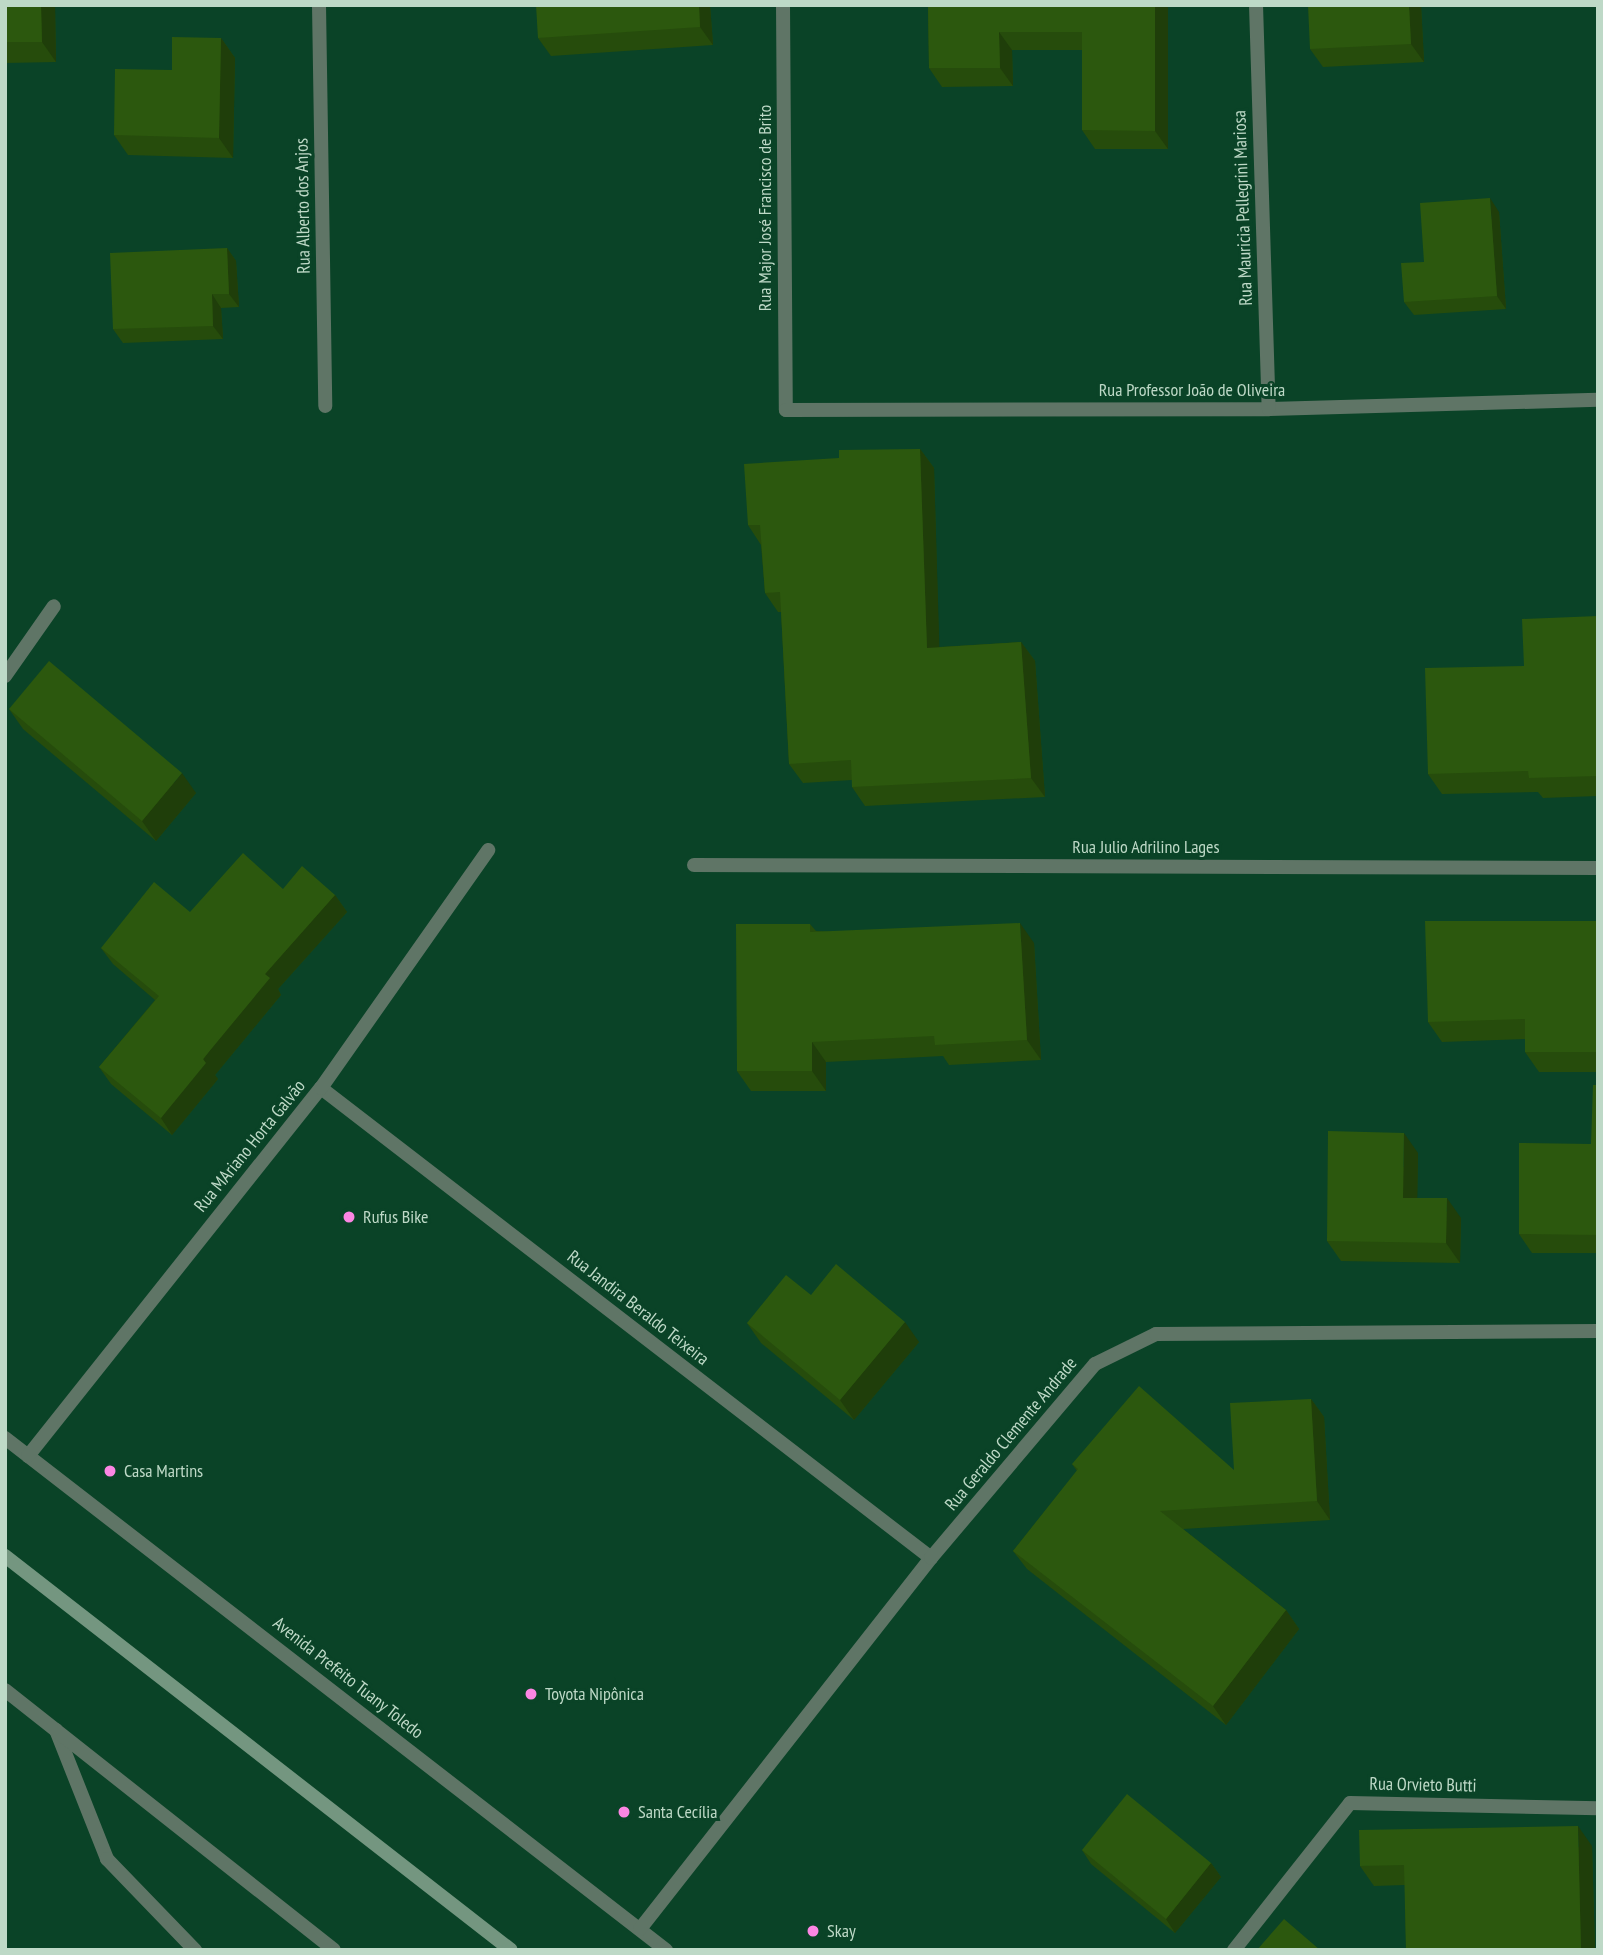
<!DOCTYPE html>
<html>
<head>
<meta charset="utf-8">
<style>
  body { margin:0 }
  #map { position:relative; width:1603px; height:1955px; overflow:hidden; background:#0a4327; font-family:"PT Sans Narrow",sans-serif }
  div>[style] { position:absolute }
  .lane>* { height:14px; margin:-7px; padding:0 7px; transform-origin:7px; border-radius:7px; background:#5f7566 }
  .street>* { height:14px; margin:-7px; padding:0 7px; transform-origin:7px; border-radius:7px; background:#5f7566 }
  .secondary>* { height:14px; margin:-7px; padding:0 7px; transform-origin:7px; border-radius:7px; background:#749680 }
  .wall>* { inset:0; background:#264c0c }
  .shaded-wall>* { inset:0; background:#1f3e0a }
  .building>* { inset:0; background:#2c580e }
  .dots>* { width:19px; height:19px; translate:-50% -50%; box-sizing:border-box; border:4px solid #0a4327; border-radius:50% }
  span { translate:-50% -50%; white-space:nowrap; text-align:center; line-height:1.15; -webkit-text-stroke:6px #0a4327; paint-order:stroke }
  .street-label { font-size:18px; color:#bed9c7 }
  .poi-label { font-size:18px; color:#bed9c7 }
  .left { translate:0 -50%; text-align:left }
  .frame { position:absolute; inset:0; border:7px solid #bed9c7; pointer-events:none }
</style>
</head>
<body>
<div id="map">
  <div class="lane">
    <div style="left:56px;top:1730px;width:139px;rotate:68.4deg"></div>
    <div style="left:107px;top:1859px;width:127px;rotate:46deg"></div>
  </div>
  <div class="street">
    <div style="left:319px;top:5px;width:401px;rotate:89.1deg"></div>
    <div style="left:783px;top:5px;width:405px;rotate:89.6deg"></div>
    <div style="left:786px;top:410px;width:483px;rotate:-0.1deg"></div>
    <div style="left:1269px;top:409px;width:329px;rotate:-1.6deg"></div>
    <div style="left:1256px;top:5px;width:404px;rotate:88.2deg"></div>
    <div style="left:5px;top:676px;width:85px;rotate:-55deg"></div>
    <div style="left:694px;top:865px;width:904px;rotate:0.19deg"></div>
    <div style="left:321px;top:1088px;width:770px;rotate:37.61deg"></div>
    <div style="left:5px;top:1438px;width:836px;rotate:37.76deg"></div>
    <div style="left:28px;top:1456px;width:470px;rotate:-51.5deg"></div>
    <div style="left:321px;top:1088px;width:291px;rotate:-54.9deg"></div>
    <div style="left:5px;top:1690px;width:419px;rotate:38.3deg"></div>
    <div style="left:640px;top:1929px;width:472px;rotate:-51.9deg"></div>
    <div style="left:931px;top:1558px;width:254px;rotate:-49.8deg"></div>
    <div style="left:1095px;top:1364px;width:68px;rotate:-26.2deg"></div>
    <div style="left:1156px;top:1334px;width:442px;rotate:-0.4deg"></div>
    <div style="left:1234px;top:1950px;width:187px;rotate:-51.7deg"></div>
    <div style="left:1350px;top:1803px;width:248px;rotate:1.2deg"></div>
  </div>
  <div class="secondary">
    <div style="left:5px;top:1556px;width:641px;rotate:37.91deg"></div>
  </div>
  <div class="wall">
    <div style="clip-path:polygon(5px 5px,55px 5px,56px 62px,5px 63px)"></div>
    <div style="clip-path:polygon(710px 5px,713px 45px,551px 56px,538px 38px)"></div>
    <div style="clip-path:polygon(928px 5px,1168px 5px,1168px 149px,1095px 149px,1082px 130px,1082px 50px,1012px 50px,1013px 86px,942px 87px,929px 68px)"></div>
    <div style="clip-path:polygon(1421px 5px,1424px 62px,1323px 67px,1310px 49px)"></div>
    <div style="clip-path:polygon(221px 38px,235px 58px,233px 158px,128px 155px,114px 135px,172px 70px)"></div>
    <div style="clip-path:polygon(1499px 212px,1506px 309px,1414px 315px,1404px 302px)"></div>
    <div style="clip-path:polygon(227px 248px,236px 261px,239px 307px,221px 308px,223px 339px,123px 343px,113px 329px)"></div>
    <div style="clip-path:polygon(920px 449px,934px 468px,939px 647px,1021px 642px,1035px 661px,1045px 797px,865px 806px,852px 787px,852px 780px,803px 783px,789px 764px,781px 612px,778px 612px,765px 593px,761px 545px,748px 525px,839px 458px)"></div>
    <div style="clip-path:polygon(1598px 616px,1598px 796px,1543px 798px,1538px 792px,1442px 794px,1428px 774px,1524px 666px)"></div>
    <div style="clip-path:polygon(9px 709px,196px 793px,156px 841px,23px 729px)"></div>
    <div style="clip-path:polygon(335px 895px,347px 912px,278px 989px,281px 995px,215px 1075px,218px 1079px,172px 1135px,111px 1084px,99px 1067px,155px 1000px,113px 964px,101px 948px,190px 912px)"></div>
    <div style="clip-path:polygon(1598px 921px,1598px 1072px,1539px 1072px,1525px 1052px,1525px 1039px,1442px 1042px,1428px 1022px)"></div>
    <div style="clip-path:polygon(810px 924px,816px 931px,1034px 943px,1041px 1060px,949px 1065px,943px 1056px,826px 1062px,826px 1091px,751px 1091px,737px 1071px)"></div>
    <div style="clip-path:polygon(1598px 1085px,1598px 1253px,1532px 1253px,1519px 1234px,1591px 1144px)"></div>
    <div style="clip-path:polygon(1418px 1153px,1417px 1198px,1461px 1218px,1460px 1263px,1341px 1261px,1327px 1241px)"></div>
    <div style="clip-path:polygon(811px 1295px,919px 1342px,854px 1420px,761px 1343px,747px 1323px)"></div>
    <div style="clip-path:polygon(1311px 1399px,1324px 1417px,1330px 1520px,1183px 1529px,1286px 1610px,1299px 1629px,1226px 1725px,1027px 1569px,1013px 1551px,1077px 1471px,1072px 1464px,1234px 1470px)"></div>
    <div style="clip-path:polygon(1592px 1846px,1595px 1950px,1406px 1950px,1405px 1885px,1374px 1886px,1360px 1866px)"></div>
    <div style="clip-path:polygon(1082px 1850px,1211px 1863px,1221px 1877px,1175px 1933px,1091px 1864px)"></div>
  </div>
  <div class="shaded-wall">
    <div style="clip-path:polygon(41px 5px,55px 5px,56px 62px,42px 42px)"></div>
    <div style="clip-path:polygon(699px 5px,710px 5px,713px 45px,700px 27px)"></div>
    <div style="clip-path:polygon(1155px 5px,1168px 5px,1168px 149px,1155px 131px)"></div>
    <div style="clip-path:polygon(1409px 5px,1421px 5px,1424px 62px,1411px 44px)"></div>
    <div style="clip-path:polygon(999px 32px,1012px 50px,1013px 86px,1000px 68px)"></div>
    <div style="clip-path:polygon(221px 38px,235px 58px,233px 158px,219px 138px)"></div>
    <div style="clip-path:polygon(1490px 198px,1499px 212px,1506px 309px,1497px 296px)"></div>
    <div style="clip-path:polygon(227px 248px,236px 261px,239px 307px,229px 294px)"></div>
    <div style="clip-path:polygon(212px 294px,221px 308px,223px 339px,213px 326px)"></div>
    <div style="clip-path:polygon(920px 449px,934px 468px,940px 668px,927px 648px)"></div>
    <div style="clip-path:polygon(1021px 642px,1035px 661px,1045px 797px,1031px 778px)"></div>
    <div style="clip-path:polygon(182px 773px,196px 793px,156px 841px,142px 821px)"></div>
    <div style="clip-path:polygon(335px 895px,347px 912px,278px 989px,281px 995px,215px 1075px,218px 1079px,172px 1135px,161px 1118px,265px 974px)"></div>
    <div style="clip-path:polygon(1020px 923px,1034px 943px,1041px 1060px,1027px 1040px)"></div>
    <div style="clip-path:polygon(812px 1042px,826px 1062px,826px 1091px,812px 1071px)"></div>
    <div style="clip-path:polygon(1404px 1133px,1418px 1153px,1417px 1218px,1403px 1198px)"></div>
    <div style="clip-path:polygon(1447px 1198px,1461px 1218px,1460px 1263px,1446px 1243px)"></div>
    <div style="clip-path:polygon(905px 1322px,919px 1342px,854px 1420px,840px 1400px)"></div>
    <div style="clip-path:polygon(1311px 1399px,1324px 1417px,1330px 1520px,1317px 1501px)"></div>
    <div style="clip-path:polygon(1286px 1610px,1299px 1629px,1226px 1725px,1213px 1706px)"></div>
    <div style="clip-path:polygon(1578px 1826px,1592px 1846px,1595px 1950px,1581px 1950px)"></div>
    <div style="clip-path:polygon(1211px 1863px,1221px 1877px,1175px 1933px,1166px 1919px)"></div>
  </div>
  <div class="building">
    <div style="clip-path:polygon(5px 5px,41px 5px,42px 42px,5px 42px)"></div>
    <div style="clip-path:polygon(536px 5px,699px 5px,700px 27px,538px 38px)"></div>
    <div style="clip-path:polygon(928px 5px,1155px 5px,1155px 131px,1082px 130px,1082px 32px,999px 32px,1000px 68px,929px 68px)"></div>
    <div style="clip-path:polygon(1308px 5px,1409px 5px,1411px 44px,1310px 49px)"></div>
    <div style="clip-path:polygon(172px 37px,221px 38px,219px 138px,114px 135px,115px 69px,172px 70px)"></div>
    <div style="clip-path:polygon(1490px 198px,1497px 296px,1404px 302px,1401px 263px,1424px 262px,1420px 203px)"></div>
    <div style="clip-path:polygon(227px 248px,229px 294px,212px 294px,213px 326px,113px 329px,110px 253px)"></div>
    <div style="clip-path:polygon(920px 449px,927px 648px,1021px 642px,1031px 778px,852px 787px,851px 760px,789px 764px,780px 592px,765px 593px,760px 525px,748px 525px,744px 464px,839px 458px,839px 450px)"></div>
    <div style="clip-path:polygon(1598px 616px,1598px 776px,1529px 778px,1528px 771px,1428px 774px,1425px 668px,1524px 666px,1522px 619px)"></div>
    <div style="clip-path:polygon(49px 661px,182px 773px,142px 821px,9px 709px)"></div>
    <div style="clip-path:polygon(243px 853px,283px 889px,302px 866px,335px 895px,265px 974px,270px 978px,203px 1059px,206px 1063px,161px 1118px,99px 1067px,159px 996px,101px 948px,154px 882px,190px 912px)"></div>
    <div style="clip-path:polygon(1425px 921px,1598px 921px,1598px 1052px,1525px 1052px,1525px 1019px,1428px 1022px)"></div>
    <div style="clip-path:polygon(1020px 923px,1027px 1040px,935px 1045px,934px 1036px,812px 1042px,812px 1071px,737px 1071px,736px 924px,810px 924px,810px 932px)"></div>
    <div style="clip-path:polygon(1593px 1085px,1598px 1085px,1598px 1235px,1519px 1234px,1519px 1143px,1591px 1144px)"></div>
    <div style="clip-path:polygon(1328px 1131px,1404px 1133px,1403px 1198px,1447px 1198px,1446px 1243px,1327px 1241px)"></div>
    <div style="clip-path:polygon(836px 1264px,905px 1322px,840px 1400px,747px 1323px,786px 1275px,811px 1295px)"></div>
    <div style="clip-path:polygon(1139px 1386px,1234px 1470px,1230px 1403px,1311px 1399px,1317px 1501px,1160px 1511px,1286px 1610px,1213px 1706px,1013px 1551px,1078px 1469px,1072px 1464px)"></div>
    <div style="clip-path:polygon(1127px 1794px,1211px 1863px,1166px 1919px,1082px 1850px)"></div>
    <div style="clip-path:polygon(1578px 1826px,1581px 1950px,1406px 1950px,1404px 1865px,1360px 1866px,1359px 1830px)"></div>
    <div style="clip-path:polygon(1284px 1919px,1320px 1950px,1257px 1950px)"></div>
  </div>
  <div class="dots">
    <div style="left:349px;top:1217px;background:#fc86e3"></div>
    <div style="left:110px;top:1471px;background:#fc86e3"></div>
    <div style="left:531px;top:1694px;background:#fc86e3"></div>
    <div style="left:624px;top:1812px;background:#fc86e3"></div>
    <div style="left:813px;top:1931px;background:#fc86e3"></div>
  </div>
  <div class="street-label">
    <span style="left:303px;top:206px;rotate:-91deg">Rua Alberto dos Anjos</span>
    <span style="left:765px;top:208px;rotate:-90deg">Rua Major José Francisco de Brito</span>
    <span style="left:1243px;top:208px;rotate:-92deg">Rua Mauricia Pellegrini Mariosa</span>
    <span style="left:1192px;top:390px">Rua Professor João de Oliveira</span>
    <span style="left:1146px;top:847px">Rua Julio Adrilino Lages</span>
    <span style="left:250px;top:1146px;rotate:-51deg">Rua MAriano Horta Galvão</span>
    <span style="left:638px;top:1308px;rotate:38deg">Rua Jandira Beraldo Teixeira</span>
    <span style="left:1011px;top:1434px;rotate:-50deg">Rua Geraldo Clemente Andrade</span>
    <span style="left:348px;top:1678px;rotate:38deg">Avenida Prefeito Tuany Toledo</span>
    <span style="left:1423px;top:1785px;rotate:1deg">Rua Orvieto Butti</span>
  </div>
  <div class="poi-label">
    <span class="left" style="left:363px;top:1217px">Rufus Bike</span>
    <span class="left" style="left:124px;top:1471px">Casa Martins</span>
    <span class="left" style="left:545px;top:1694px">Toyota Nipônica</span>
    <span class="left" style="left:638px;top:1812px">Santa Cecília</span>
    <span class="left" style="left:827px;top:1931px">Skay</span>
  </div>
  <div class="frame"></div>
</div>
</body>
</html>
